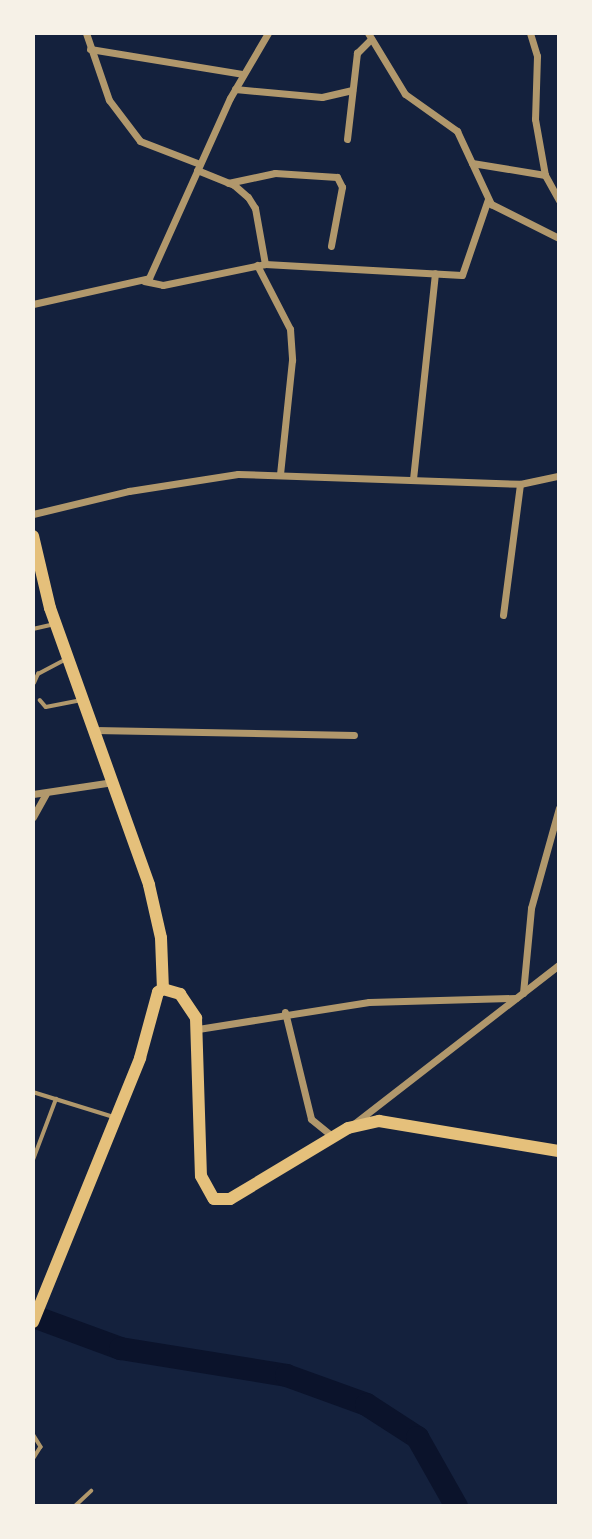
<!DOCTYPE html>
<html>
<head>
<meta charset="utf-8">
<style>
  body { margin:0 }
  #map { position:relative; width:592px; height:1539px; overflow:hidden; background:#14213d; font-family:Literata,serif }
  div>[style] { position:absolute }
  .river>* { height:23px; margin:-11.5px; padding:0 11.5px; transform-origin:11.5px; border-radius:11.5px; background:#0b132b }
  .service>* { height:3.5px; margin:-1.75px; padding:0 1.75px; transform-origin:1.75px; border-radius:1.75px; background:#b1986c }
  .minor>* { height:7px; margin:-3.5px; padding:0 3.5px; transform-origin:3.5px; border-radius:3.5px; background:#b1986c }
  .primary>* { height:12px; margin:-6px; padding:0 6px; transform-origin:6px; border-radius:6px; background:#e5c07b }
  .trunk>* { height:12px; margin:-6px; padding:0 6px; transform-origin:6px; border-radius:6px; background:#e5c07b }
  span { translate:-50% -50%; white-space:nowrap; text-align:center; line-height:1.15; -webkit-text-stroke:6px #f6f1e7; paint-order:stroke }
  .frame { position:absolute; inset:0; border:35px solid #f6f1e7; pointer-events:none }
</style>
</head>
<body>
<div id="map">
  <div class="river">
    <div style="left:33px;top:1316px;width:93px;rotate:20.2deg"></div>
    <div style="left:120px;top:1348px;width:168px;rotate:9.2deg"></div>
    <div style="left:286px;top:1375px;width:85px;rotate:19.9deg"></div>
    <div style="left:366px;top:1404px;width:61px;rotate:32.9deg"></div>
    <div style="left:417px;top:1437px;width:79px;rotate:60.5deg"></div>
  </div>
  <div class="service">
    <div style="left:33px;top:629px;width:22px;rotate:-13deg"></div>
    <div style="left:34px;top:683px;width:10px;rotate:-66deg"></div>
    <div style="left:38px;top:674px;width:30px;rotate:-28deg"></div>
    <div style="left:40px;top:700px;width:9px;rotate:49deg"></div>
    <div style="left:46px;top:707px;width:36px;rotate:-11deg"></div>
    <div style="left:33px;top:1092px;width:85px;rotate:17.2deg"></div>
    <div style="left:33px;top:1160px;width:65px;rotate:-69.3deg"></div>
    <div style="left:33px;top:1434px;width:15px;rotate:58deg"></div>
    <div style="left:41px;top:1447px;width:15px;rotate:122deg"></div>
    <div style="left:75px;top:1506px;width:22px;rotate:-43deg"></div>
  </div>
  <div class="minor">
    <div style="left:86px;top:33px;width:71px;rotate:71.1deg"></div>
    <div style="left:109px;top:100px;width:51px;rotate:52.9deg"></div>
    <div style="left:140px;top:141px;width:64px;rotate:21deg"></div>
    <div style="left:368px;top:33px;width:71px;rotate:58.8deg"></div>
    <div style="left:405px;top:94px;width:64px;rotate:35.4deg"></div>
    <div style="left:457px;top:131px;width:81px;rotate:65deg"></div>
    <div style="left:491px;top:204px;width:76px;rotate:26.6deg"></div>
    <div style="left:530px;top:33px;width:24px;rotate:73deg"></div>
    <div style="left:537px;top:56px;width:63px;rotate:91.8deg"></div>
    <div style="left:535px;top:119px;width:57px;rotate:79.9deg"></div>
    <div style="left:545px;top:175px;width:29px;rotate:61deg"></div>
    <div style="left:90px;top:49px;width:154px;rotate:9.3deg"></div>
    <div style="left:235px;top:89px;width:87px;rotate:5.3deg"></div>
    <div style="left:322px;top:97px;width:31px;rotate:-13deg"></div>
    <div style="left:347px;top:139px;width:87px;rotate:-83.4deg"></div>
    <div style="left:357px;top:53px;width:20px;rotate:-45deg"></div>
    <div style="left:472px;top:163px;width:74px;rotate:9.3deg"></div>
    <div style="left:197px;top:170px;width:40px;rotate:22deg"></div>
    <div style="left:234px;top:185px;width:18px;rotate:41deg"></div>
    <div style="left:248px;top:197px;width:13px;rotate:58deg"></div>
    <div style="left:255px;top:208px;width:57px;rotate:79.9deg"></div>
    <div style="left:228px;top:183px;width:48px;rotate:-12deg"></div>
    <div style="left:275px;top:173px;width:62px;rotate:3.7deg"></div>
    <div style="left:337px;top:177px;width:11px;rotate:63deg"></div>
    <div style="left:342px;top:187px;width:60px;rotate:100.6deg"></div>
    <div style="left:257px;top:265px;width:72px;rotate:62.7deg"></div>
    <div style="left:290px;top:329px;width:31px;rotate:86deg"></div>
    <div style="left:292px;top:360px;width:115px;rotate:96deg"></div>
    <div style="left:144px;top:281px;width:19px;rotate:12deg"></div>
    <div style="left:163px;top:285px;width:104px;rotate:-11.6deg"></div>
    <div style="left:265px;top:264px;width:197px;rotate:3.2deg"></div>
    <div style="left:462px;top:275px;width:80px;rotate:-71.1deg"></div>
    <div style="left:33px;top:304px;width:119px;rotate:-12.6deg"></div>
    <div style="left:149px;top:278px;width:197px;rotate:-65.8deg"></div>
    <div style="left:230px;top:98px;width:75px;rotate:-59.7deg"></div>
    <div style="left:413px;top:479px;width:207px;rotate:-83.9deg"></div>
    <div style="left:33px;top:514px;width:99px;rotate:-13.5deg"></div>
    <div style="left:129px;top:491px;width:110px;rotate:-8.9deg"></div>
    <div style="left:238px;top:474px;width:282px;rotate:2deg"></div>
    <div style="left:520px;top:484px;width:40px;rotate:-12deg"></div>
    <div style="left:503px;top:615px;width:132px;rotate:-82.6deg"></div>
    <div style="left:95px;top:730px;width:259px;rotate:1.1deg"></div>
    <div style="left:33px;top:794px;width:81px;rotate:-8.5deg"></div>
    <div style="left:33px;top:817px;width:26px;rotate:-61deg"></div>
    <div style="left:523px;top:993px;width:85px;rotate:-84.6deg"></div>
    <div style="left:531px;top:908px;width:104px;rotate:-74.4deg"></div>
    <div style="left:285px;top:1012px;width:110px;rotate:76.3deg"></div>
    <div style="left:311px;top:1119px;width:28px;rotate:39deg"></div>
    <div style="left:198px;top:1029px;width:173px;rotate:-9deg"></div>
    <div style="left:369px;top:1002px;width:147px;rotate:-1.6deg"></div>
    <div style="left:355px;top:1123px;width:258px;rotate:-37.8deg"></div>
  </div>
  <div class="primary">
    <div style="left:33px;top:536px;width:74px;rotate:76.7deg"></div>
    <div style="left:50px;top:608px;width:294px;rotate:70.3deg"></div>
    <div style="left:149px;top:885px;width:54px;rotate:77.2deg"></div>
    <div style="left:161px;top:938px;width:51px;rotate:87.8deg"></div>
  </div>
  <div class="trunk">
    <div style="left:33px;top:1322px;width:285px;rotate:-67.9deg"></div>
    <div style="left:140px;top:1058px;width:68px;rotate:-74.7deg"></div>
    <div style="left:158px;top:992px;width:6px;rotate:-31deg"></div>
    <div style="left:163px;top:989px;width:18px;rotate:16deg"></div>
    <div style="left:180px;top:994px;width:29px;rotate:56deg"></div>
    <div style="left:196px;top:1018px;width:158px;rotate:88.2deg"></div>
    <div style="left:201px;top:1176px;width:26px;rotate:61deg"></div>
    <div style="left:214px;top:1199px;width:16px"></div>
    <div style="left:230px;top:1199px;width:138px;rotate:-31deg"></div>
    <div style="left:348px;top:1128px;width:32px;rotate:-13deg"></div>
    <div style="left:379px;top:1121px;width:182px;rotate:9.5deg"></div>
  </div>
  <div class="frame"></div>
</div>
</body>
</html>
